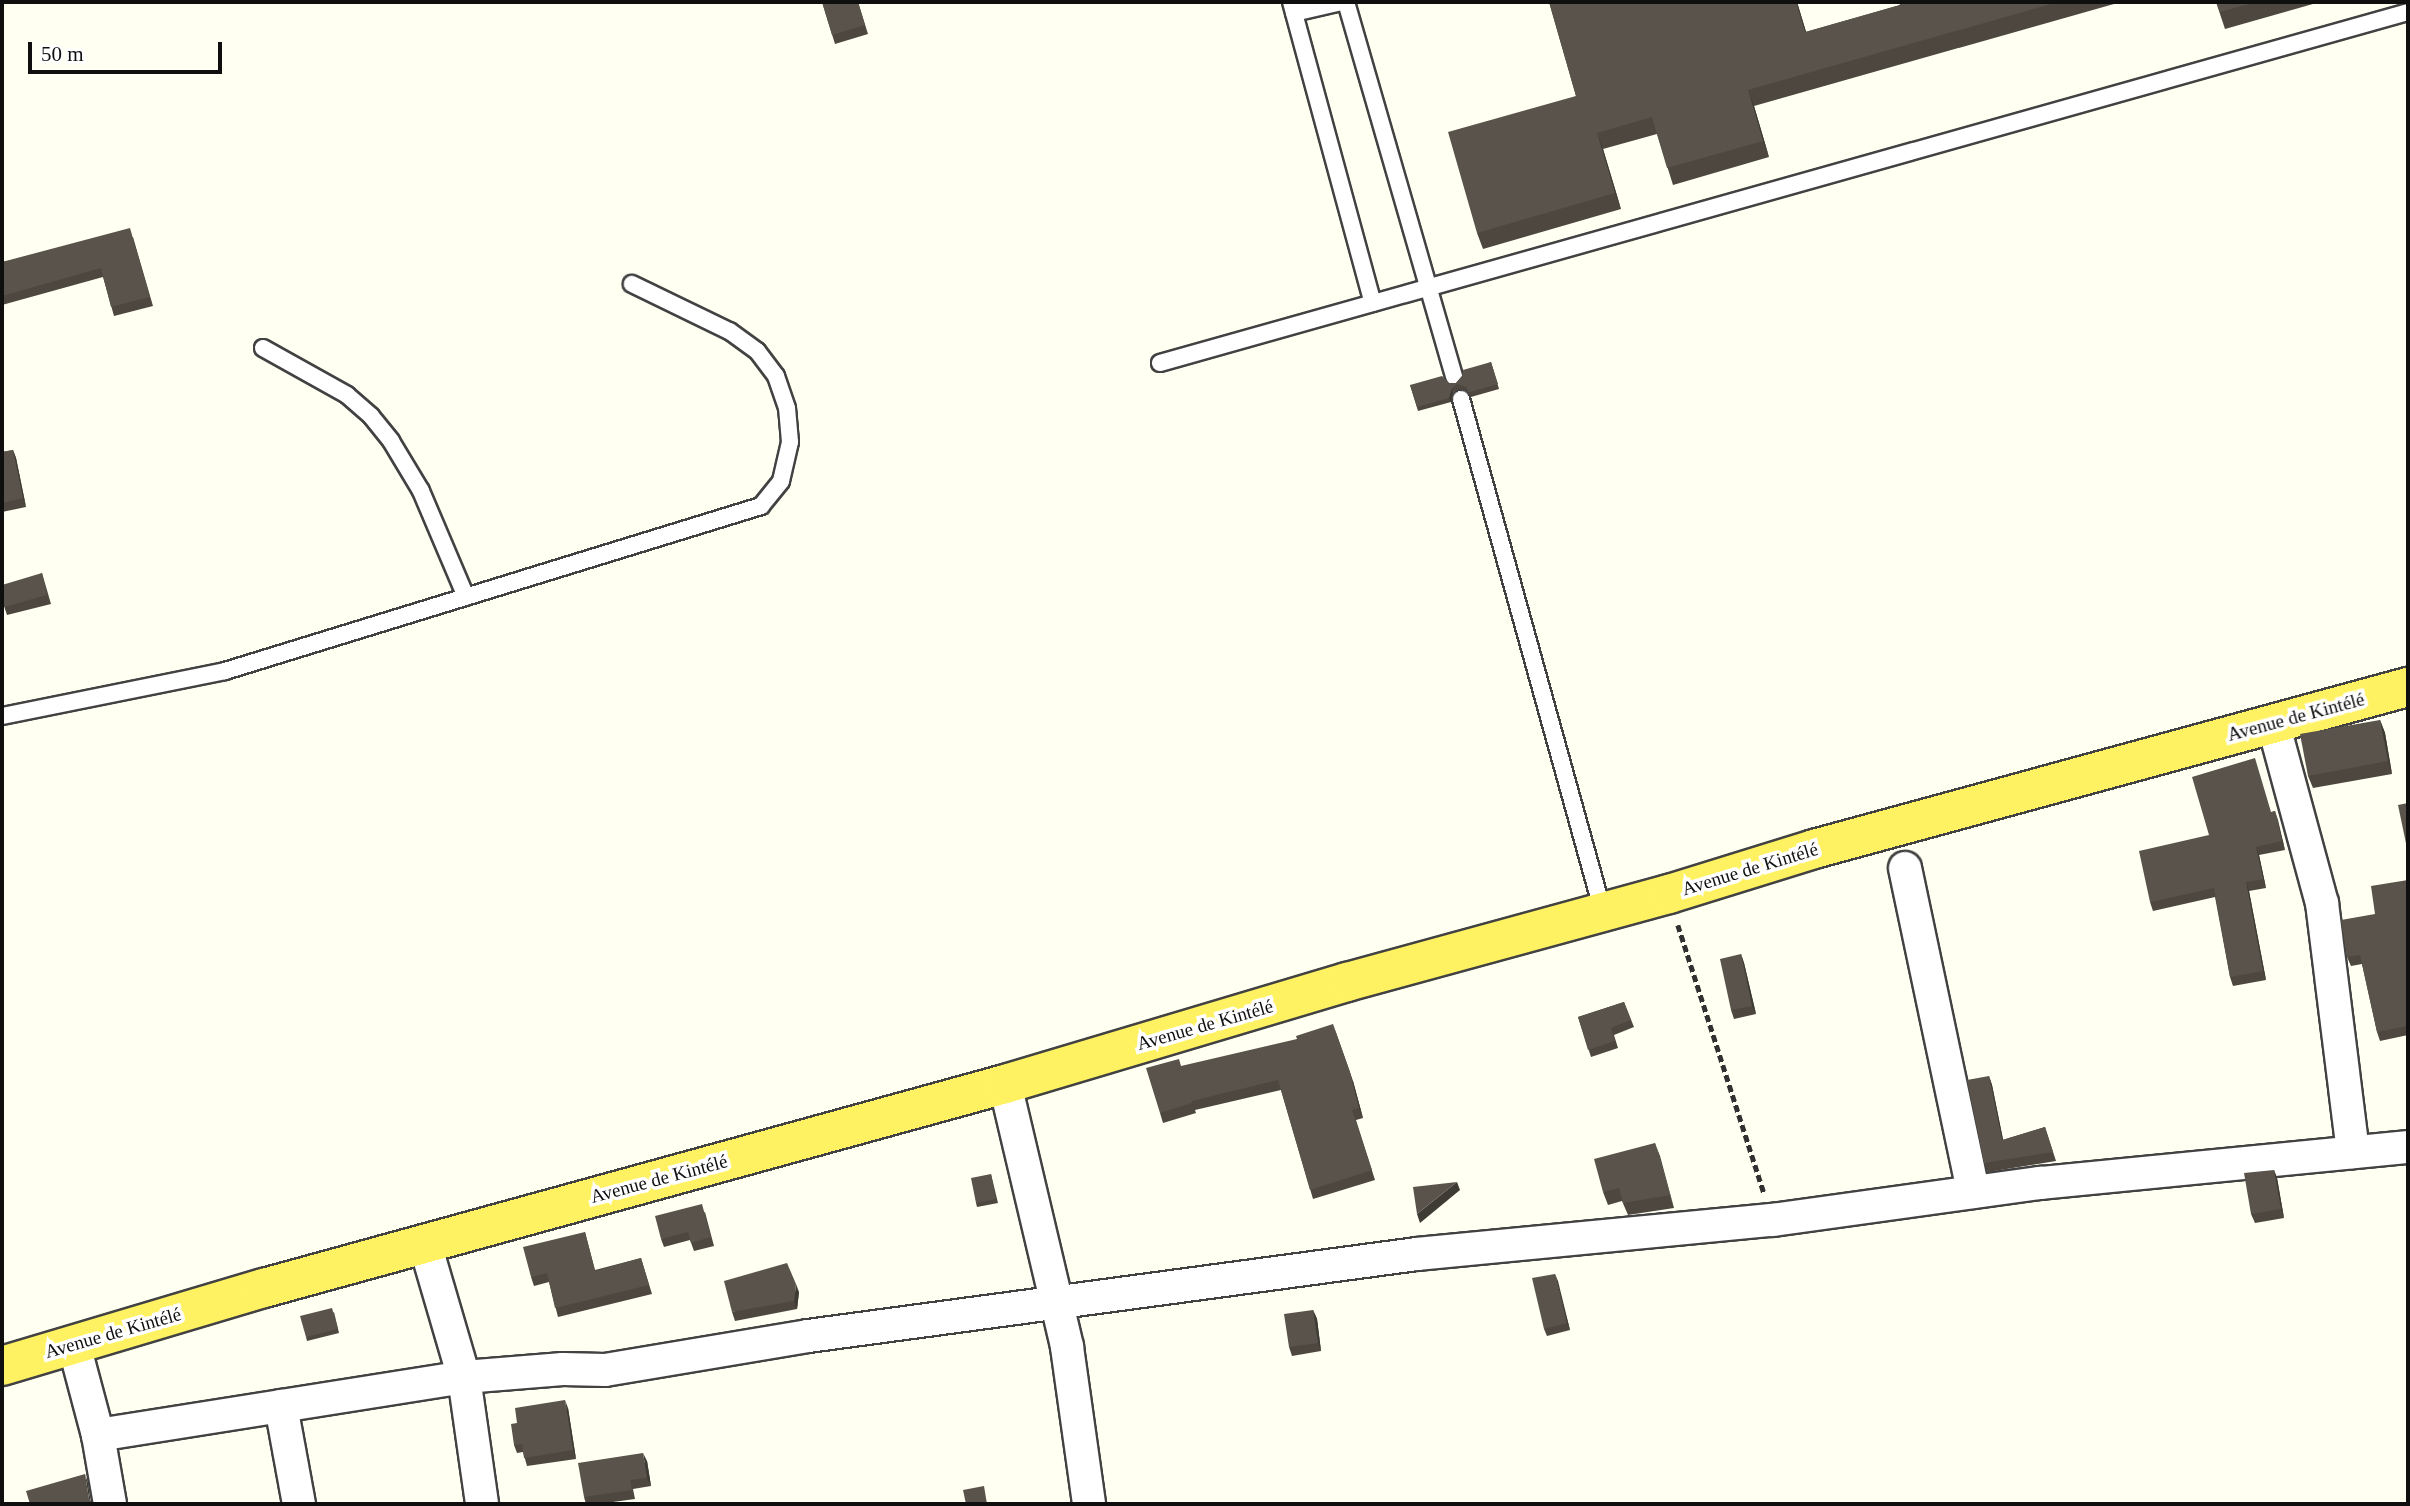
<!DOCTYPE html>
<html>
<head>
<meta charset="utf-8">
<style>
  body { margin:0 }
  #map { position:relative; width:2410px; height:1506px; overflow:hidden; background:#fffff2; font-family:Georgia,serif }
  div>[style] { position:absolute }
  .path>* { height:4.5px; margin-top:-2.25px; transform-origin:0; background:repeating-linear-gradient(90deg,#313131 0 7px,transparent 0 10.5px) }
  .roads { filter:drop-shadow(2px 0 #424242) drop-shadow(-2px 0 #424242) drop-shadow(0 2px #424242) drop-shadow(0 -2px #424242) }
  .service>* { height:16px; margin:-8px; padding:0 8px; transform-origin:8px; border-radius:8px; background:#fff }
  .minor>* { height:32px; margin:-16px; padding:0 16px; transform-origin:16px; border-radius:16px; background:#fff }
  .primary>* { height:38px; margin:-19px; padding:0 19px; transform-origin:19px; border-radius:19px; background:#fff262 }
  .wall>* { inset:0; background:#4d4740 }
  .shaded-wall>* { inset:0; background:#3e3a34 }
  .building>* { inset:0; background:#59534b }
  span { translate:-50% -50%; white-space:nowrap; text-align:center; line-height:1.15; -webkit-text-stroke:7px #fff; paint-order:stroke }
  .street-label { font-size:19px; color:#0f0f0f }
  .frame { position:absolute; inset:0; border:4px solid #0f0f0f; pointer-events:none }
  .scale { position:absolute; left:28px; top:42px; width:194px; height:32px; box-sizing:border-box; border:4px solid #0f0f0f; border-top:0; padding-left:9px; font-size:21px; line-height:24px; white-space:nowrap; color:#0f0f0f; -webkit-text-stroke:5px #fff; paint-order:stroke }
</style>
</head>
<body>
<div id="map">
  <div class="path">
    <div style="left:1678px;top:925px;width:281px;rotate:72.2deg"></div>
  </div>
  <div class="roads">
    <div class="service">
      <div style="left:1291px;top:2px;width:312px;rotate:74.8deg"></div>
      <div style="left:1346px;top:2px;width:390px;rotate:73.9deg"></div>
      <div style="left:1294px;top:13px;width:49px;rotate:-12.9deg"></div>
      <div style="left:263px;top:348px;width:96px;rotate:29.2deg"></div>
      <div style="left:347px;top:395px;width:32px;rotate:41deg"></div>
      <div style="left:371px;top:416px;width:32px;rotate:51deg"></div>
      <div style="left:391px;top:441px;width:58px;rotate:59deg"></div>
      <div style="left:421px;top:491px;width:115px;rotate:67deg"></div>
      <div style="left:1160px;top:363px;width:1296px;rotate:-15.71deg"></div>
      <div style="left:1461px;top:399px;width:532px;rotate:74.53deg"></div>
      <div style="left:2px;top:716px;width:227px;rotate:-11.4deg"></div>
      <div style="left:225px;top:671px;width:561px;rotate:-17.11deg"></div>
      <div style="left:761px;top:506px;width:32px;rotate:-51deg"></div>
      <div style="left:781px;top:481px;width:40px;rotate:-77deg"></div>
      <div style="left:790px;top:442px;width:34px;rotate:-95deg"></div>
      <div style="left:787px;top:408px;width:34px;rotate:-109deg"></div>
      <div style="left:776px;top:376px;width:31px;rotate:-127deg"></div>
      <div style="left:757px;top:351px;width:34px;rotate:-144deg"></div>
      <div style="left:729px;top:331px;width:108px;rotate:-154.1deg"></div>
    </div>
    <div class="minor">
      <div style="left:2273px;top:723px;width:187px;rotate:74.8deg"></div>
      <div style="left:2322px;top:903px;width:251px;rotate:82.9deg"></div>
      <div style="left:1905px;top:868px;width:331px;rotate:78.1deg"></div>
      <div style="left:1005px;top:1084px;width:270px;rotate:76.7deg"></div>
      <div style="left:1067px;top:1347px;width:159px;rotate:82deg"></div>
      <div style="left:425px;top:1244px;width:139px;rotate:73.7deg"></div>
      <div style="left:464px;top:1377px;width:99px;rotate:-4.6deg"></div>
      <div style="left:563px;top:1369px;width:42px;rotate:1.4deg"></div>
      <div style="left:605px;top:1370px;width:206px;rotate:-9.5deg"></div>
      <div style="left:808px;top:1336px;width:614px;rotate:-7.67deg"></div>
      <div style="left:1417px;top:1254px;width:358px;rotate:-5.5deg"></div>
      <div style="left:1773px;top:1220px;width:270px;rotate:-7.9deg"></div>
      <div style="left:2040px;top:1183px;width:370px;rotate:-5.6deg"></div>
      <div style="left:74px;top:1345px;width:93px;rotate:75.1deg"></div>
      <div style="left:98px;top:1435px;width:70px;rotate:80.1deg"></div>
      <div style="left:281px;top:1406px;width:100px;rotate:79.6deg"></div>
      <div style="left:98px;top:1435px;width:371px;rotate:-9deg"></div>
      <div style="left:464px;top:1377px;width:128px;rotate:81.9deg"></div>
    </div>
    <div class="primary">
      <div style="left:2px;top:1366px;width:273px;rotate:-16.6deg"></div>
      <div style="left:264px;top:1288px;width:769px;rotate:-15.39deg"></div>
      <div style="left:1005px;top:1084px;width:357px;rotate:-16.6deg"></div>
      <div style="left:1347px;top:982px;width:334px;rotate:-15.3deg"></div>
      <div style="left:1669px;top:894px;width:152px;rotate:-17.2deg"></div>
      <div style="left:1814px;top:849px;width:616px;rotate:-15.26deg"></div>
    </div>
  </div>
  <div class="wall">
    <div style="clip-path:polygon(822px 2px,858px 2px,868px 34px,835px 44px)"></div>
    <div style="clip-path:polygon(1549px 2px,1797px 2px,1806px 32px,1900px 5px,1899px 2px,2121px 2px,1754px 106px,1769px 157px,1673px 185px,1657px 134px,1603px 149px,1621px 209px,1483px 249px,1477px 233px,1576px 96px)"></div>
    <div style="clip-path:polygon(2216px 2px,2320px 2px,2225px 29px)"></div>
    <div style="clip-path:polygon(133px 237px,153px 306px,114px 316px,103px 277px,2px 305px,2px 262px)"></div>
    <div style="clip-path:polygon(1491px 362px,1499px 389px,1471px 397px,1468px 391px,1459px 389px,1453px 392px,1451px 402px,1418px 411px,1410px 385px,1456px 383px,1462px 376px)"></div>
    <div style="clip-path:polygon(13px 450px,16px 458px,26px 507px,2px 512px,2px 452px)"></div>
    <div style="clip-path:polygon(42px 573px,51px 604px,7px 615px,2px 600px)"></div>
    <div style="clip-path:polygon(2380px 720px,2385px 733px,2392px 774px,2313px 788px,2308px 776px)"></div>
    <div style="clip-path:polygon(2275px 811px,2285px 850px,2259px 855px,2266px 888px,2249px 891px,2266px 980px,2233px 986px,2230px 977px,2215px 897px,2153px 911px,2150px 902px,2272px 812px)"></div>
    <div style="clip-path:polygon(2408px 880px,2408px 1035px,2380px 1041px,2377px 1032px,2362px 964px,2351px 966px,2347px 957px)"></div>
    <div style="clip-path:polygon(1741px 954px,1744px 963px,1756px 1014px,1734px 1019px,1731px 1010px)"></div>
    <div style="clip-path:polygon(1624px 1002px,1634px 1027px,1614px 1035px,1618px 1048px,1591px 1057px,1578px 1017px)"></div>
    <div style="clip-path:polygon(1182px 1066px,1353px 1081px,1363px 1118px,1356px 1120px,1375px 1180px,1313px 1199px,1281px 1090px,1195px 1110px,1196px 1113px,1163px 1123px,1160px 1113px)"></div>
    <div style="clip-path:polygon(1989px 1076px,1992px 1085px,2003px 1140px,2045px 1127px,2056px 1161px,1988px 1172px,1984px 1163px)"></div>
    <div style="clip-path:polygon(1655px 1143px,1674px 1208px,1628px 1215px,1622px 1201px,1608px 1205px,1603px 1192px)"></div>
    <div style="clip-path:polygon(2274px 1170px,2277px 1178px,2284px 1218px,2255px 1223px,2251px 1214px)"></div>
    <div style="clip-path:polygon(991px 1174px,998px 1203px,977px 1207px,976px 1203px)"></div>
    <div style="clip-path:polygon(705px 1212px,714px 1246px,694px 1251px,690px 1240px,664px 1247px,661px 1239px)"></div>
    <div style="clip-path:polygon(585px 1232px,595px 1270px,641px 1258px,652px 1294px,558px 1317px,549px 1282px,534px 1286px,531px 1277px)"></div>
    <div style="clip-path:polygon(1555px 1274px,1570px 1330px,1547px 1336px,1544px 1329px)"></div>
    <div style="clip-path:polygon(799px 1292px,797px 1309px,735px 1321px,732px 1312px)"></div>
    <div style="clip-path:polygon(1313px 1310px,1317px 1319px,1321px 1351px,1292px 1356px,1289px 1347px)"></div>
    <div style="clip-path:polygon(334px 1312px,339px 1333px,307px 1341px,306px 1337px)"></div>
    <div style="clip-path:polygon(568px 1408px,576px 1459px,527px 1466px,523px 1452px,517px 1453px,514px 1445px,517px 1423px)"></div>
    <div style="clip-path:polygon(647px 1461px,651px 1486px,633px 1489px,635px 1499px,598px 1504px,586px 1504px,584px 1497px)"></div>
  </div>
  <div class="shaded-wall">
    <div style="clip-path:polygon(1796px 2px,1797px 2px,1811px 48px,1805px 32px)"></div>
    <div style="clip-path:polygon(1748px 90px,1754px 106px,1769px 157px,1763px 141px)"></div>
    <div style="clip-path:polygon(1597px 133px,1603px 149px,1621px 209px,1615px 193px)"></div>
    <div style="clip-path:polygon(1452px 388px,1453px 392px,1451px 402px,1449px 398px)"></div>
    <div style="clip-path:polygon(13px 450px,16px 458px,26px 507px,23px 498px)"></div>
    <div style="clip-path:polygon(2380px 720px,2385px 733px,2392px 774px,2388px 761px)"></div>
    <div style="clip-path:polygon(2275px 811px,2278px 820px,2285px 850px,2282px 841px)"></div>
    <div style="clip-path:polygon(2256px 847px,2259px 855px,2266px 888px,2263px 879px)"></div>
    <div style="clip-path:polygon(2246px 882px,2249px 891px,2266px 980px,2263px 971px)"></div>
    <div style="clip-path:polygon(1741px 954px,1744px 963px,1756px 1014px,1752px 1006px)"></div>
    <div style="clip-path:polygon(1333px 1024px,1353px 1081px,1363px 1118px,1359px 1108px)"></div>
    <div style="clip-path:polygon(1989px 1076px,1992px 1085px,2005px 1149px,2002px 1140px)"></div>
    <div style="clip-path:polygon(1655px 1143px,1660px 1156px,1674px 1208px,1670px 1195px)"></div>
    <div style="clip-path:polygon(2274px 1170px,2277px 1178px,2284px 1218px,2281px 1209px)"></div>
    <div style="clip-path:polygon(1457px 1182px,1460px 1190px,1420px 1223px,1417px 1214px)"></div>
    <div style="clip-path:polygon(1555px 1274px,1558px 1281px,1570px 1330px,1567px 1323px)"></div>
    <div style="clip-path:polygon(796px 1284px,799px 1292px,797px 1309px,794px 1301px)"></div>
    <div style="clip-path:polygon(1313px 1310px,1317px 1319px,1321px 1351px,1318px 1343px)"></div>
    <div style="clip-path:polygon(565px 1400px,568px 1408px,576px 1459px,573px 1450px)"></div>
    <div style="clip-path:polygon(643px 1453px,647px 1461px,651px 1486px,647px 1478px)"></div>
    <div style="clip-path:polygon(85px 1474px,88px 1483px,91px 1504px,89px 1499px)"></div>
  </div>
  <div class="building">
    <div style="clip-path:polygon(822px 2px,858px 2px,865px 25px,832px 35px)"></div>
    <div style="clip-path:polygon(1549px 2px,1796px 2px,1805px 32px,1900px 5px,1899px 2px,2058px 2px,1748px 90px,1763px 141px,1667px 168px,1652px 117px,1597px 133px,1615px 193px,1477px 233px,1448px 132px,1576px 96px)"></div>
    <div style="clip-path:polygon(2216px 2px,2257px 2px,2220px 12px)"></div>
    <div style="clip-path:polygon(130px 228px,150px 297px,111px 307px,101px 268px,2px 296px,2px 262px)"></div>
    <div style="clip-path:polygon(1491px 362px,1498px 384px,1470px 392px,1466px 387px,1457px 384px,1452px 388px,1449px 398px,1417px 407px,1410px 385px,1442px 376px,1449px 383px,1456px 383px,1462px 376px,1463px 370px)"></div>
    <div style="clip-path:polygon(13px 450px,23px 498px,2px 503px,2px 452px)"></div>
    <div style="clip-path:polygon(42px 573px,47px 595px,4px 607px,2px 600px,2px 585px)"></div>
    <div style="clip-path:polygon(2380px 720px,2388px 761px,2308px 776px,2300px 734px)"></div>
    <div style="clip-path:polygon(2255px 758px,2271px 812px,2275px 811px,2282px 841px,2256px 847px,2263px 879px,2246px 882px,2263px 971px,2230px 977px,2214px 888px,2150px 902px,2139px 851px,2209px 835px,2192px 777px)"></div>
    <div style="clip-path:polygon(2408px 803px,2408px 853px,2398px 805px)"></div>
    <div style="clip-path:polygon(2408px 880px,2408px 1026px,2377px 1032px,2360px 955px,2347px 957px,2341px 920px,2375px 914px,2371px 886px)"></div>
    <div style="clip-path:polygon(1741px 954px,1752px 1006px,1731px 1010px,1720px 959px)"></div>
    <div style="clip-path:polygon(1624px 1002px,1631px 1020px,1611px 1028px,1615px 1041px,1588px 1050px,1578px 1017px)"></div>
    <div style="clip-path:polygon(1333px 1024px,1350px 1072px,1359px 1108px,1352px 1110px,1372px 1170px,1310px 1190px,1278px 1080px,1192px 1101px,1192px 1103px,1160px 1113px,1146px 1068px,1179px 1059px,1181px 1066px,1297px 1039px,1296px 1036px)"></div>
    <div style="clip-path:polygon(1989px 1076px,2002px 1140px,2045px 1127px,2053px 1152px,1984px 1163px,1967px 1080px)"></div>
    <div style="clip-path:polygon(1655px 1143px,1670px 1195px,1623px 1203px,1619px 1188px,1603px 1192px,1594px 1159px)"></div>
    <div style="clip-path:polygon(2274px 1170px,2281px 1209px,2251px 1214px,2244px 1173px)"></div>
    <div style="clip-path:polygon(991px 1174px,996px 1199px,976px 1203px,971px 1178px)"></div>
    <div style="clip-path:polygon(1457px 1182px,1417px 1214px,1413px 1187px)"></div>
    <div style="clip-path:polygon(702px 1204px,711px 1237px,691px 1243px,688px 1232px,661px 1239px,655px 1216px)"></div>
    <div style="clip-path:polygon(585px 1232px,595px 1271px,641px 1258px,649px 1285px,555px 1308px,547px 1273px,531px 1277px,523px 1247px)"></div>
    <div style="clip-path:polygon(787px 1263px,796px 1284px,794px 1301px,732px 1312px,724px 1281px)"></div>
    <div style="clip-path:polygon(1555px 1274px,1567px 1323px,1544px 1329px,1532px 1278px)"></div>
    <div style="clip-path:polygon(332px 1308px,338px 1329px,306px 1337px,300px 1316px)"></div>
    <div style="clip-path:polygon(1313px 1310px,1318px 1343px,1289px 1347px,1284px 1314px)"></div>
    <div style="clip-path:polygon(565px 1400px,573px 1450px,524px 1458px,522px 1444px,514px 1445px,511px 1424px,517px 1423px,515px 1408px)"></div>
    <div style="clip-path:polygon(643px 1453px,647px 1478px,630px 1480px,632px 1490px,584px 1497px,578px 1463px)"></div>
    <div style="clip-path:polygon(85px 1474px,89px 1499px,93px 1504px,30px 1504px,26px 1491px)"></div>
    <div style="clip-path:polygon(984px 1486px,987px 1504px,966px 1504px,963px 1490px)"></div>
  </div>
  <div class="street-label">
    <span style="left:2296px;top:717px;rotate:-15deg">Avenue de Kintélé</span>
    <span style="left:1750px;top:869px;rotate:-17deg">Avenue de Kintélé</span>
    <span style="left:1205px;top:1025px;rotate:-16deg">Avenue de Kintélé</span>
    <span style="left:659px;top:1179px;rotate:-15deg">Avenue de Kintélé</span>
    <span style="left:113px;top:1333px;rotate:-16deg">Avenue de Kintélé</span>
  </div>
  <div class="frame"></div>
  <div class="scale">50 m</div>
</div>
</body>
</html>
